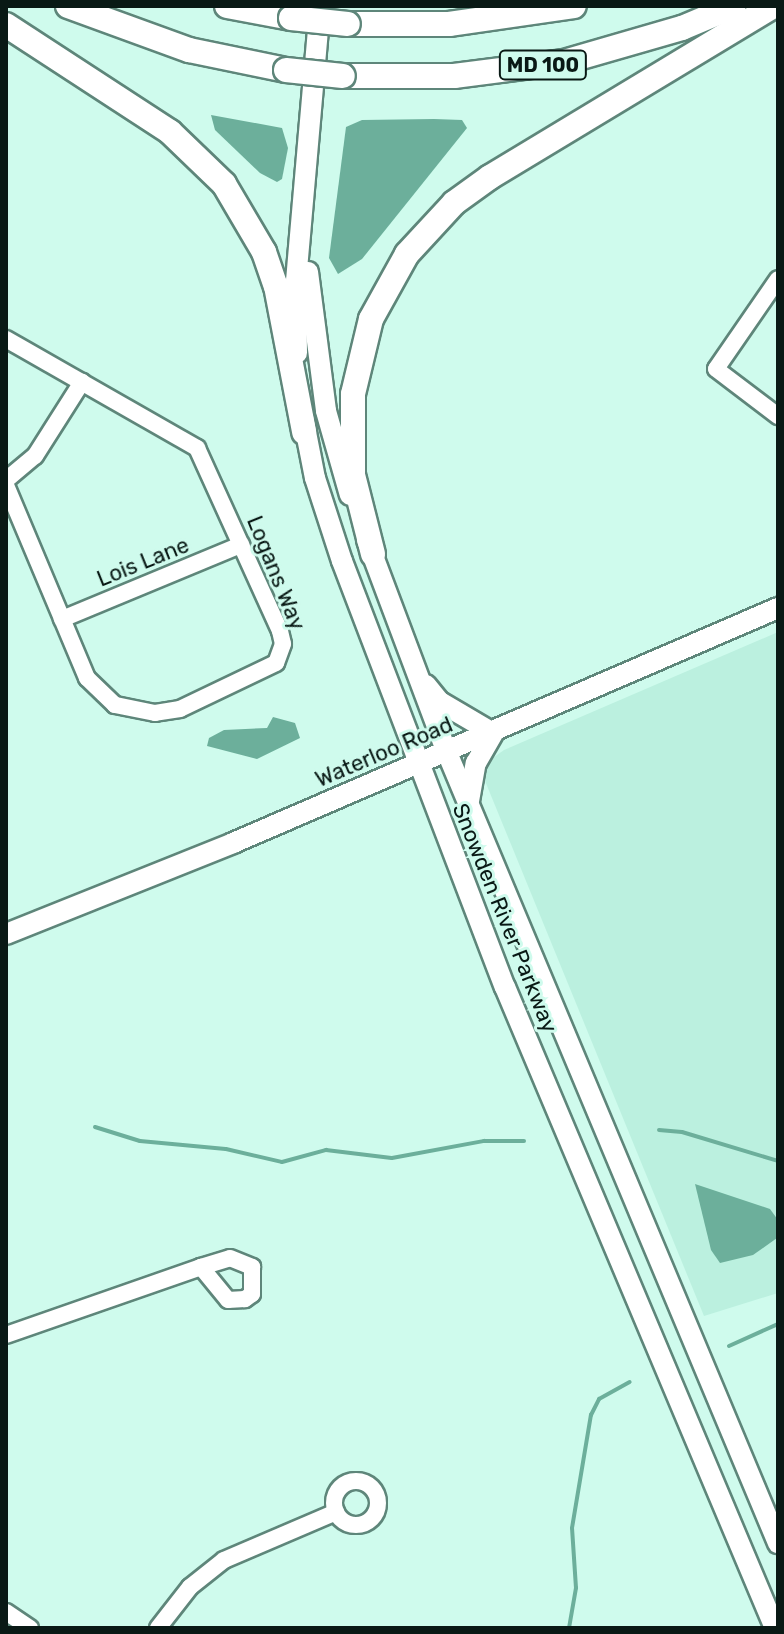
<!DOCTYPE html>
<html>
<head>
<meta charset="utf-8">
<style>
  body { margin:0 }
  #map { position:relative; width:784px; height:1634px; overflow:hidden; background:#cffbed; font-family:Rubik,sans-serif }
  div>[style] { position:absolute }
  .built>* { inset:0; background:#bbf0df }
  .water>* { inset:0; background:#6caf9b }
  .stream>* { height:4px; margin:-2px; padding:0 2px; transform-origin:2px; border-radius:2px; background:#6caf9b }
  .roads { filter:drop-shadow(2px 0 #5e867a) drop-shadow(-2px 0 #5e867a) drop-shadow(0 2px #5e867a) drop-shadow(0 -2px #5e867a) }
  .minor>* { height:16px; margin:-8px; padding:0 8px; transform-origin:8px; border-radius:8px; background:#fff }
  .minor>.ring { margin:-8px; padding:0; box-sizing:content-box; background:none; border:16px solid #fff; border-radius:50% }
  .major>* { height:20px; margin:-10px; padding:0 10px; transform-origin:10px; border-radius:10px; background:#fff }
  .highway>* { height:24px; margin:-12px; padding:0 12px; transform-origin:12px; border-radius:12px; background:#fff }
  .bridges { filter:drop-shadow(2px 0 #5e867a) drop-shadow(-2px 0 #5e867a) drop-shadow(0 2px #5e867a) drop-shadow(0 -2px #5e867a) }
  .highway-bridge>* { height:24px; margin:-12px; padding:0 12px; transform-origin:12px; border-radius:12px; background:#fff }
  span { translate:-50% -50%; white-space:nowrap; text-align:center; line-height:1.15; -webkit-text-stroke:6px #cffbed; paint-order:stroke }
  .shield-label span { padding:2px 6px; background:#cffbed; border:2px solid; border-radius:6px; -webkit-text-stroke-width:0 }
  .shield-label { font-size:20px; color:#091915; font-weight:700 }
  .street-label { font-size:22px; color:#091915 }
  .frame { position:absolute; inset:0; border:8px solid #091915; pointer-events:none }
</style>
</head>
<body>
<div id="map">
  <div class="built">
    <div style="clip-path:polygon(778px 632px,778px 1293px,704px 1316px,483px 776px,490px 760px,504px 750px)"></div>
  </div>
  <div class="water">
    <div style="clip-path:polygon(211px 115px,282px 128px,288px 148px,282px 179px,277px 182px,260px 173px,215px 130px)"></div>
    <div style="clip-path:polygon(434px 119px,462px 120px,467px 128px,362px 259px,338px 274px,329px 258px,346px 127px,362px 120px)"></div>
    <div style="clip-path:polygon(273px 717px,295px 723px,300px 738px,257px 759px,207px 746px,209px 738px,224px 730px,267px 728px)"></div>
    <div style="clip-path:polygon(695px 1184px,770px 1209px,778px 1220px,777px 1238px,753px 1255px,720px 1263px,711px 1250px)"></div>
  </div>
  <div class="stream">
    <div style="left:95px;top:1127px;width:47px;rotate:17.3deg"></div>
    <div style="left:140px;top:1141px;width:86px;rotate:5.3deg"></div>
    <div style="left:226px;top:1149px;width:57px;rotate:13.1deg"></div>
    <div style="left:282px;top:1162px;width:46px;rotate:-15.3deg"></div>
    <div style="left:326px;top:1150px;width:66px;rotate:6.9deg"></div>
    <div style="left:392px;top:1158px;width:94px;rotate:-10.5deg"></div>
    <div style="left:484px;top:1141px;width:40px"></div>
    <div style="left:659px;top:1130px;width:23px;rotate:5deg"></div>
    <div style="left:682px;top:1132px;width:100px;rotate:16.8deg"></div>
    <div style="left:729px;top:1346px;width:54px;rotate:-24.2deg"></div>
    <div style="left:569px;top:1628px;width:41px;rotate:-80.1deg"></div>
    <div style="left:576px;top:1588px;width:60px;rotate:-93.8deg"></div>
    <div style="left:572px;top:1528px;width:115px;rotate:-80.5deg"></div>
    <div style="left:591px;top:1415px;width:18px;rotate:-63deg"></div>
    <div style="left:599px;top:1399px;width:35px;rotate:-29deg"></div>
  </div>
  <div class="roads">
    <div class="minor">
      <div style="left:778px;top:279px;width:109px;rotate:124.6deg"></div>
      <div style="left:716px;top:369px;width:78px;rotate:37.2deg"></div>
      <div style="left:6px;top:339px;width:220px;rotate:29.7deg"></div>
      <div style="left:197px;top:448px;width:201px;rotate:65.6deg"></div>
      <div style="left:280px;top:631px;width:13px;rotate:77deg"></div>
      <div style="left:283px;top:644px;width:20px;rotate:110deg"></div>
      <div style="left:276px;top:663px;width:106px;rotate:154.4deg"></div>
      <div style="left:180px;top:709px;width:25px;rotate:171deg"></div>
      <div style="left:155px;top:713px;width:41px;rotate:-168.7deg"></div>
      <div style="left:115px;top:705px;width:39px;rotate:-136deg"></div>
      <div style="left:87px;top:678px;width:209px;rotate:-112.8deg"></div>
      <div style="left:6px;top:480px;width:38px;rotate:-40deg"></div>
      <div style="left:35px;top:456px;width:88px;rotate:-57.6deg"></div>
      <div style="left:62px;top:619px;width:194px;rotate:-22.5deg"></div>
      <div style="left:6px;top:1335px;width:207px;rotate:-19.2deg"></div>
      <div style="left:201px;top:1267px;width:30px;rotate:-17deg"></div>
      <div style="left:230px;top:1258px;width:24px;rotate:22deg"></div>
      <div style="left:252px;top:1267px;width:27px;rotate:90deg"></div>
      <div style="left:252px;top:1294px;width:9px;rotate:144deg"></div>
      <div style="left:245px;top:1299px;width:17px;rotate:177deg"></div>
      <div style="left:228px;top:1300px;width:43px;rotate:-129.3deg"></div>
      <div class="ring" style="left:334px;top:1481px;width:28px;height:28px"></div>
      <div style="left:6px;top:1612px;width:29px;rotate:34deg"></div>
      <div style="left:158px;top:1628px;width:52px;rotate:-52deg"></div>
      <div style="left:190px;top:1587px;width:43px;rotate:-38.5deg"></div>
      <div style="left:224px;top:1560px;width:122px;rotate:-23.2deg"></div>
    </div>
    <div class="major">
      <div style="left:308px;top:272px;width:140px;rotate:82.6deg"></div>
      <div style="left:326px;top:411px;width:87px;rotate:74.1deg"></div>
      <div style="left:297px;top:353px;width:72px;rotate:-90.8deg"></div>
      <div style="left:296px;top:281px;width:276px;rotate:-85deg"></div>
      <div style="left:303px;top:417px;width:62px;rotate:78.9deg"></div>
      <div style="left:315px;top:478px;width:87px;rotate:72deg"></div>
      <div style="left:342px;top:561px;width:456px;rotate:69.1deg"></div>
      <div style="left:505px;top:987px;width:696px;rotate:67.16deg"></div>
      <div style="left:367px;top:540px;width:224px;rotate:69.4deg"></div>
      <div style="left:446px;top:750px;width:860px;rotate:67.28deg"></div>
      <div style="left:426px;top:685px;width:22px;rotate:51deg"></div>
      <div style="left:440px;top:702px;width:61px;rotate:30.3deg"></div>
      <div style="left:469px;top:801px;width:39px;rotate:-80deg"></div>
      <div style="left:476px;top:763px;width:34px;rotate:-60deg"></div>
      <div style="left:6px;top:934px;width:245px;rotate:-21.8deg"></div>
      <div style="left:233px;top:843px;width:594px;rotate:-23.33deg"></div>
    </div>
    <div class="highway">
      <div style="left:68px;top:6px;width:129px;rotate:20deg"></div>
      <div style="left:189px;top:50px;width:99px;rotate:11.7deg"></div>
      <div style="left:227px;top:6px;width:65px;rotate:10.6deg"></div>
      <div style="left:348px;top:24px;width:101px"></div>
      <div style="left:449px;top:24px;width:126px;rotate:-8.2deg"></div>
      <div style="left:6px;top:25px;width:196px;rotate:33.1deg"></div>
      <div style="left:170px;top:132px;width:75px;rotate:43.9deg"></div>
      <div style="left:224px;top:184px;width:79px;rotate:59.5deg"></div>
      <div style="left:264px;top:252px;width:36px;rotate:71deg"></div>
      <div style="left:276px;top:286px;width:149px;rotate:79.1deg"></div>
      <div style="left:343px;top:76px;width:111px"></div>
      <div style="left:454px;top:76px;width:111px;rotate:-7.3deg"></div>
      <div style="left:564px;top:62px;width:123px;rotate:-16.1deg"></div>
      <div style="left:682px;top:28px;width:56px;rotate:-22.9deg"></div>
      <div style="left:373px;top:554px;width:81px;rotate:-104.2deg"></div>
      <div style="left:353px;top:475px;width:81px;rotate:-90deg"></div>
      <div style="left:353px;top:394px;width:77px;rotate:-76.5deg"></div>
      <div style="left:371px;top:319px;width:74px;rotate:-61deg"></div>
      <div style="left:407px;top:254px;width:69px;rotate:-47.3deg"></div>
      <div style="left:454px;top:203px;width:44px;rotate:-35.8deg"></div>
      <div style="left:490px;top:177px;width:331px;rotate:-31.1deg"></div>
    </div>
  </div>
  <div class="bridges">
    <div class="highway-bridge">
      <div style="left:291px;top:18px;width:57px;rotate:6deg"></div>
      <div style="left:286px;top:70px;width:57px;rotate:6deg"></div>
    </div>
  </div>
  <div class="shield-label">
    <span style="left:543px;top:65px">MD 100</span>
  </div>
  <div class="street-label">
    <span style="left:143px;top:562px;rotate:-22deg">Lois Lane</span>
    <span style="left:276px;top:573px;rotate:68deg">Logans Way</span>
    <span style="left:384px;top:752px;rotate:-23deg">Waterloo Road</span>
    <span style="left:505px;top:918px;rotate:68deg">Snowden River Parkway</span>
  </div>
  <div class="frame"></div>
</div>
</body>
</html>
